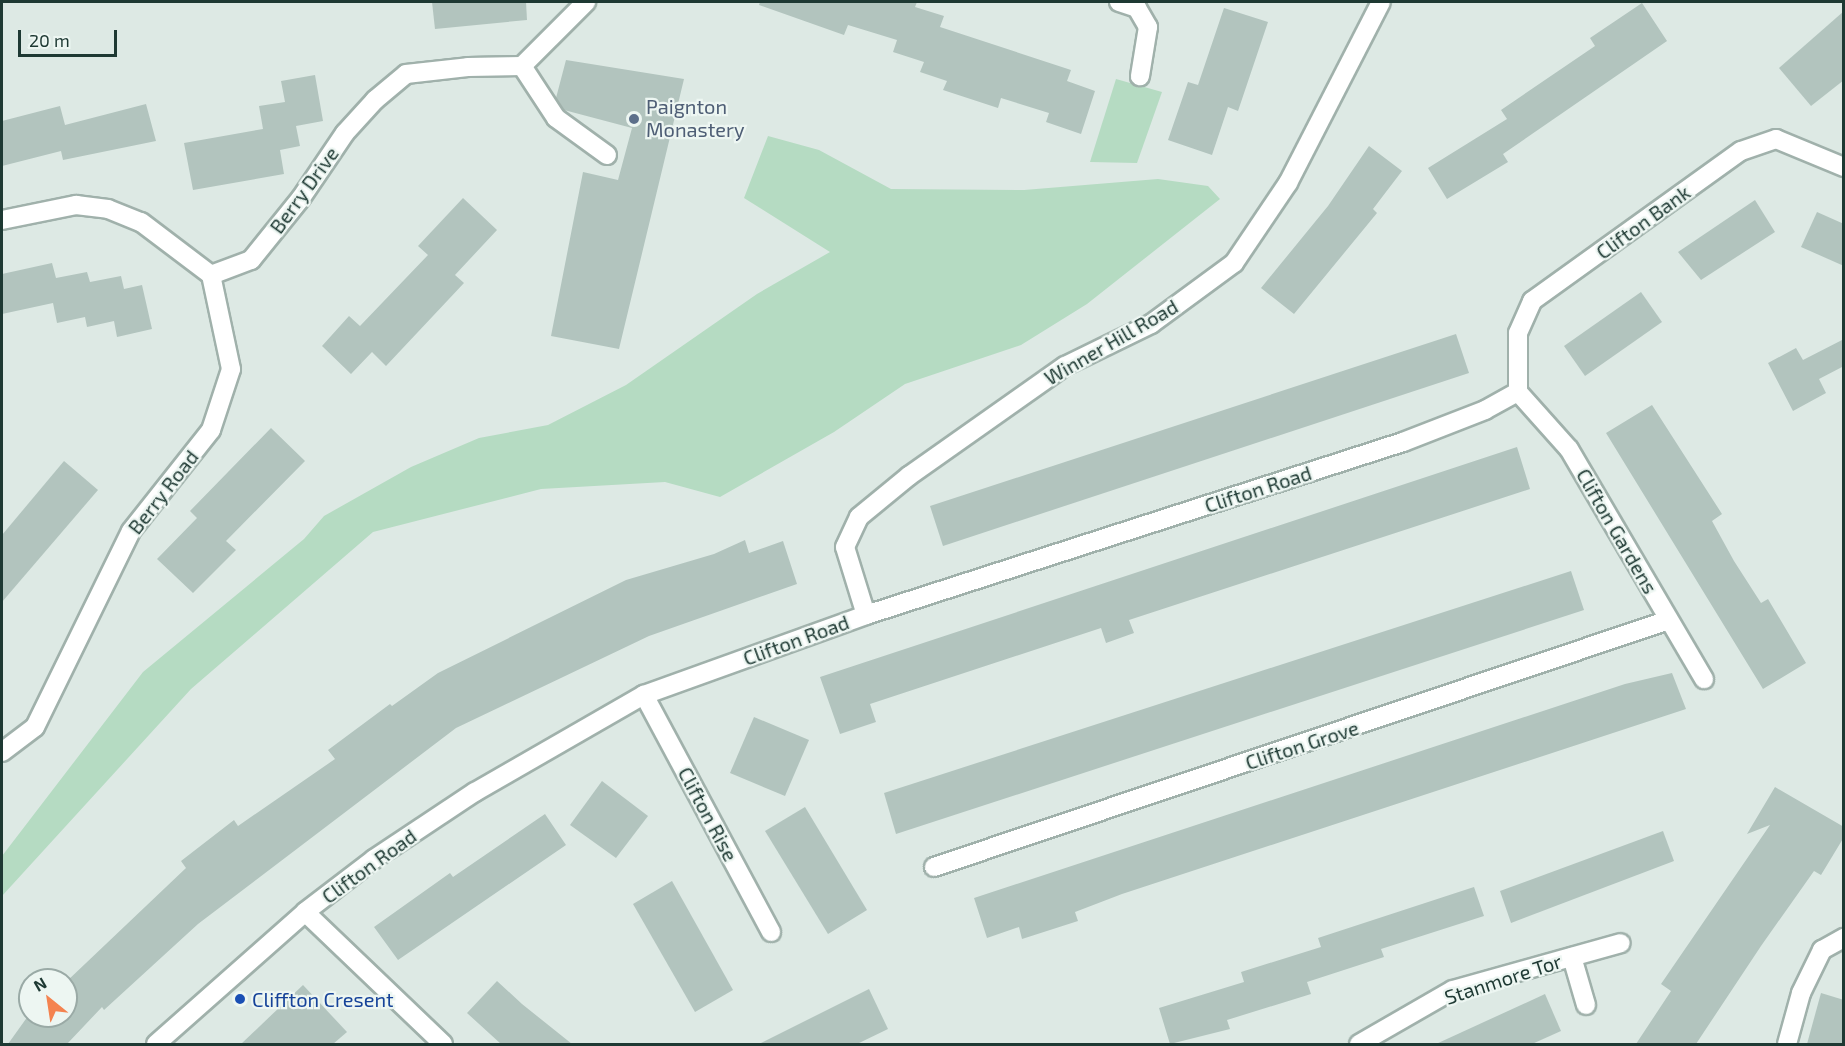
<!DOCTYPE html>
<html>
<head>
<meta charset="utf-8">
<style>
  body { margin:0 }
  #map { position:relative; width:1845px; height:1046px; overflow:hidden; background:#dde9e4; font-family:"Exo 2",sans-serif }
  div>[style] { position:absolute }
  .green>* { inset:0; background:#b5dbc2 }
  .building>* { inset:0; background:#b2c4be }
  .roads { filter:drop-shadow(2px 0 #a0b1ab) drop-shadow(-2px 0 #a0b1ab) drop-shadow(0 2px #a0b1ab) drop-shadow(0 -2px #a0b1ab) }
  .minor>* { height:18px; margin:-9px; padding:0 9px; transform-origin:9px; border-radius:9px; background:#fff }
  .dots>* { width:16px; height:16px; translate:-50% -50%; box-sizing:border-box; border:3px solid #edf6f2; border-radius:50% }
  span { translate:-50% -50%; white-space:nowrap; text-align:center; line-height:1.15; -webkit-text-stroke:4.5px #edf6f2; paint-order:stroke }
  .service-label { font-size:20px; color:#4e5e75 }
  .left { translate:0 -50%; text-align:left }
  .street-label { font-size:20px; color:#1e3933 }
  .transit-label { font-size:20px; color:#164399 }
  .frame { position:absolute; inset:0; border:3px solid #1e3933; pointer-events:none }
  .north { position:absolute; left:18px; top:968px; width:60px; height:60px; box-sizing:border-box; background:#edf6f2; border:2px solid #9aaaa6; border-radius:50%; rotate:330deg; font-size:16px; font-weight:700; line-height:24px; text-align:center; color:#1e3933 }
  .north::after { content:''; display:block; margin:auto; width:21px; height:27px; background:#f48350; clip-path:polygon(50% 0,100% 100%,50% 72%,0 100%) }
  .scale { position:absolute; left:18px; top:30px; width:99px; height:27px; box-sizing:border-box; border:3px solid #1e3933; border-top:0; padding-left:8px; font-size:18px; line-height:21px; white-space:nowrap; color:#1e3933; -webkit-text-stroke:4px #edf6f2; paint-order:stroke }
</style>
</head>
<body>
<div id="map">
  <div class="green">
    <div style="clip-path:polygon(1116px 79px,1162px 92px,1137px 163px,1090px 162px)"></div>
    <div style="clip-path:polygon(768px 136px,819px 150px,891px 189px,1024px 190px,1158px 179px,1208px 186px,1220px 199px,1087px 304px,1021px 345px,905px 384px,834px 432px,720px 497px,665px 482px,541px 489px,373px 532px,191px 689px,2px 896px,2px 856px,143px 672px,304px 539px,324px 516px,411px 467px,479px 438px,548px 425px,626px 385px,757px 294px,830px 252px,744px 198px)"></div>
  </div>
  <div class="building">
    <div style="clip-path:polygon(432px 2px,526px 2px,527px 20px,435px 29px)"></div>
    <div style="clip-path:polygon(760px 2px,917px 2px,915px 7px,944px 16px,940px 27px,1071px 70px,1067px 81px,1095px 91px,1081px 134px,1046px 122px,1049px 113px,1001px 98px,998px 108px,943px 90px,947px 81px,920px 72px,924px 62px,893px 52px,897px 40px,848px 25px,844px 35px,759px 5px)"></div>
    <div style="clip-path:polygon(1642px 3px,1667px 41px,1503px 154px,1508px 162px,1447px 199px,1428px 168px,1507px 119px,1501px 110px,1595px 46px,1590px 38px)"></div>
    <div style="clip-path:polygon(1224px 8px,1268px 22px,1238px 111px,1228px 107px,1212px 155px,1168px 140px,1188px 82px,1198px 85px)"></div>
    <div style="clip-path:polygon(1844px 11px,1844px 80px,1811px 106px,1779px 68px)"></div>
    <div style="clip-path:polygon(566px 60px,684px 79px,619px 349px,551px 336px,583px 172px,618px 180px,632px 128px,564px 110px,556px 98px)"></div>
    <div style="clip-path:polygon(315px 75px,323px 121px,296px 126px,300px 146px,280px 150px,284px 174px,193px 190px,184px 143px,263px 129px,259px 106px,285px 102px,281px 81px)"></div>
    <div style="clip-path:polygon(146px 104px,156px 141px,63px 160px,61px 151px,2px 166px,2px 121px,60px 106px,65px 125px)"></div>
    <div style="clip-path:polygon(1369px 146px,1402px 171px,1373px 209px,1377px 213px,1294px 314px,1261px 288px,1328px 206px)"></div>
    <div style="clip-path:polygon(463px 198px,497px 230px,455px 275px,464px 283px,386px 366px,372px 352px,351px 374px,322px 346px,349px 316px,360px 326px,428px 255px,418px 246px)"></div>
    <div style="clip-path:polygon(1755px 200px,1775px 232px,1701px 280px,1678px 252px)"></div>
    <div style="clip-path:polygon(1817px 212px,1844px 224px,1844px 266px,1801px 247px)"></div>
    <div style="clip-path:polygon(52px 263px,56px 278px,87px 272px,90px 282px,121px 276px,124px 289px,142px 285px,152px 329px,117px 337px,114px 321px,87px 327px,85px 317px,57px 323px,53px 303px,2px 314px,2px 274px)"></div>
    <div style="clip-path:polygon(1641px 292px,1662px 322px,1585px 376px,1564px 346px)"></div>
    <div style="clip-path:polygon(1456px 334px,1469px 373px,943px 546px,930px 506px)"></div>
    <div style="clip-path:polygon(1844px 339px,1844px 366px,1819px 379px,1826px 393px,1793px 411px,1768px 363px,1796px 348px,1803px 360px)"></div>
    <div style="clip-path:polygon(1652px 405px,1722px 514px,1712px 521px,1734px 561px,1761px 603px,1768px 599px,1806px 663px,1763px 689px,1606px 433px)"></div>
    <div style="clip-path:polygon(271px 428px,305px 461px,226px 541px,236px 550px,193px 593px,157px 559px,197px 518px,190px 511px)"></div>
    <div style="clip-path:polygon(1517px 447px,1530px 489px,1129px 620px,1134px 633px,1106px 643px,1101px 628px,870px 704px,876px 722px,840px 734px,820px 677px)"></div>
    <div style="clip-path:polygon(64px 461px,98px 490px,2px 602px,2px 535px)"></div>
    <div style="clip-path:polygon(745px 540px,749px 553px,783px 541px,797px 584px,649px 636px,456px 728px,198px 924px,104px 1010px,102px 1007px,67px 1044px,8px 1044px,28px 1016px,66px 1016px,66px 982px,186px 868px,181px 861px,234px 820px,238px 826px,335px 759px,328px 750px,390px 704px,392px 706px,438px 673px,626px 580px,714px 554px)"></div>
    <div style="clip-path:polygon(1571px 571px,1584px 610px,896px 834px,884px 793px)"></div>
    <div style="clip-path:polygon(1672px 673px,1686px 709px,1122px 894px,1075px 912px,1078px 921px,1022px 939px,1019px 927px,987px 938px,974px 898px,1625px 684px)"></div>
    <div style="clip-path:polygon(754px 717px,809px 740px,785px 796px,730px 773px)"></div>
    <div style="clip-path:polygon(602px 781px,648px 816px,616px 858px,570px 825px)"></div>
    <div style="clip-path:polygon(1775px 787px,1844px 827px,1844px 837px,1821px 875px,1814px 871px,1761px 946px,1696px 1044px,1636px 1044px,1671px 991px,1661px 984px,1770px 825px,1747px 834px)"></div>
    <div style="clip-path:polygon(805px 807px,867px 910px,828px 934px,765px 831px)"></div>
    <div style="clip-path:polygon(545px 814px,566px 845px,398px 960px,374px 927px,450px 873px,453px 877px)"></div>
    <div style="clip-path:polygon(1663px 831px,1674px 861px,1511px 923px,1500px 891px)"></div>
    <div style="clip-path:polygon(672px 881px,733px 990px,695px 1012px,633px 904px)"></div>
    <div style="clip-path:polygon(1474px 887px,1484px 916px,1381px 949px,1384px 957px,1307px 982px,1311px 994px,1227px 1020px,1230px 1029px,1170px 1044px,1159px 1008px,1244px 982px,1241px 972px,1321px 947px,1318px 938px)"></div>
    <div style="clip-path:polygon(497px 981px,522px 1004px,572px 1044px,501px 1044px,467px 1013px)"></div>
    <div style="clip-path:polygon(303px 985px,347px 1032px,333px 1044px,241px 1044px)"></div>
    <div style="clip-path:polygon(869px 989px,888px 1029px,857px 1044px,759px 1044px)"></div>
    <div style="clip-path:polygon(1821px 993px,1844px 1000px,1844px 1044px,1807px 1044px)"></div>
    <div style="clip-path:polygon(1545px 994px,1561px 1031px,1532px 1044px,1436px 1044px)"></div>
  </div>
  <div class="roads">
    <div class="minor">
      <div style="left:1119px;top:2px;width:19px;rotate:18deg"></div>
      <div style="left:1137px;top:8px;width:22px;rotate:60deg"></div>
      <div style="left:1148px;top:27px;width:50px;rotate:99.3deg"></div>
      <div style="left:522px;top:66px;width:62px;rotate:56.8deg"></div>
      <div style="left:556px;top:118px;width:63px;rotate:36deg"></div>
      <div style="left:2px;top:220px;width:76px;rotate:-11.5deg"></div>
      <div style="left:76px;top:205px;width:32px;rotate:7deg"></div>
      <div style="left:108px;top:209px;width:35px;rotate:22deg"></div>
      <div style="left:141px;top:222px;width:88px;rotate:37.1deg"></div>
      <div style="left:211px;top:275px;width:43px;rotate:-20.6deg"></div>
      <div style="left:251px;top:260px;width:80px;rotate:-51.1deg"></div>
      <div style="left:301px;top:198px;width:78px;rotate:-55.9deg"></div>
      <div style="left:345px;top:133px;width:45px;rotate:-47.7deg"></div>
      <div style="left:375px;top:100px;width:40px;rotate:-40deg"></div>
      <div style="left:406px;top:74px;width:62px;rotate:-6.4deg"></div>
      <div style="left:468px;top:67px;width:54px;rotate:-1.1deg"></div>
      <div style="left:522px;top:66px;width:91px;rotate:-45deg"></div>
      <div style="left:1518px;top:392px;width:59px;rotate:-90deg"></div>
      <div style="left:1518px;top:333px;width:35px;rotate:-66deg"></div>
      <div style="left:1532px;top:301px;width:257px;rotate:-35.7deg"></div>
      <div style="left:1741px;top:151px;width:37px;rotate:-19deg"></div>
      <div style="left:1776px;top:139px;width:74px;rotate:22.4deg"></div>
      <div style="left:1518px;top:392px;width:76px;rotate:48.2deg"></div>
      <div style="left:1569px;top:449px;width:267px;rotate:59.6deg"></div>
      <div style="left:866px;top:615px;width:71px;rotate:-107.2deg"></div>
      <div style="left:845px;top:547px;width:33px;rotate:-65deg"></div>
      <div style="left:859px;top:517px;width:65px;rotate:-39.4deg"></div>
      <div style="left:909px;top:476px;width:191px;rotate:-35.2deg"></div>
      <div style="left:1065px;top:366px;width:96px;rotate:-26deg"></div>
      <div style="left:1151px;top:324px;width:103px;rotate:-36.3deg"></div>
      <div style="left:1234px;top:263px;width:97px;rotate:-56deg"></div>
      <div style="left:1288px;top:183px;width:203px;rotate:-62.8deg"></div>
      <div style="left:644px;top:695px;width:269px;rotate:61.8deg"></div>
      <div style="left:2px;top:752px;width:41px;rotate:-37.1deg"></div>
      <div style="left:35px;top:727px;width:218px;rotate:-63.9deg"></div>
      <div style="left:131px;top:531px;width:129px;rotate:-51.6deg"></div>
      <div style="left:211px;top:430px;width:64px;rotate:-71.8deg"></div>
      <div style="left:231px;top:369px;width:96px;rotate:-102deg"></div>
      <div style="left:934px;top:867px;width:775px;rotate:-18.58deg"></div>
      <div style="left:305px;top:912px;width:191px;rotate:43.7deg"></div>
      <div style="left:1572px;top:957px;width:50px;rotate:73.7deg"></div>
      <div style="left:156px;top:1044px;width:199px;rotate:-41.5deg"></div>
      <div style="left:305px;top:912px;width:87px;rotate:-37.5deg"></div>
      <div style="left:374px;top:859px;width:121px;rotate:-33.6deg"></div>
      <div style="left:475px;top:792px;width:195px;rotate:-29.9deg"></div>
      <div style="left:644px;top:695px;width:236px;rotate:-19.8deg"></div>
      <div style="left:866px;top:615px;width:564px;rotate:-17.86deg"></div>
      <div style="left:1403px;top:442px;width:88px;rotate:-21.3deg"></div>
      <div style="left:1485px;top:410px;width:38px;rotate:-29deg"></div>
      <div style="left:1359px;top:1044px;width:108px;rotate:-29.9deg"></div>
      <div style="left:1453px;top:990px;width:174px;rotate:-15.6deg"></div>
      <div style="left:1787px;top:1044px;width:53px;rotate:-74.6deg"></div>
      <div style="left:1801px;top:993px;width:48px;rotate:-64deg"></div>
      <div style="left:1822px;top:950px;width:25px;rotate:-29deg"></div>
    </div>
  </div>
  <div class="dots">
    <div style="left:634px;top:119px;background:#5c6f8a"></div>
    <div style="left:240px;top:999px;background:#1a4fb4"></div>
  </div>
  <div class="service-label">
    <span class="left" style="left:646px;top:118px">Paignton<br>Monastery</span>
  </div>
  <div class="street-label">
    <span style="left:304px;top:190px;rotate:-54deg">Berry Drive</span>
    <span style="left:1643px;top:222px;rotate:-36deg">Clifton Bank</span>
    <span style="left:1111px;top:342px;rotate:-30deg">Winner Hill Road</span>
    <span style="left:1258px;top:489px;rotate:-18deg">Clifton Road</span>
    <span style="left:163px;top:492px;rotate:-52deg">Berry Road</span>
    <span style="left:1617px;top:531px;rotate:60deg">Clifton Gardens</span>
    <span style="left:796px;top:640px;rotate:-20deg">Clifton Road</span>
    <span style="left:1302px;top:745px;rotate:-18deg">Clifton Grove</span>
    <span style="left:708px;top:814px;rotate:62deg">Clifton Rise</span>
    <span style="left:369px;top:866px;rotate:-36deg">Clifton Road</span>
    <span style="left:1503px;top:979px;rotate:-18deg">Stanmore Tor</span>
  </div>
  <div class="transit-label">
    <span class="left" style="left:252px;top:999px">Cliffton Cresent</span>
  </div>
  <div class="frame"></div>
  <div class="north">N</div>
  <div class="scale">20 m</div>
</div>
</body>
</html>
